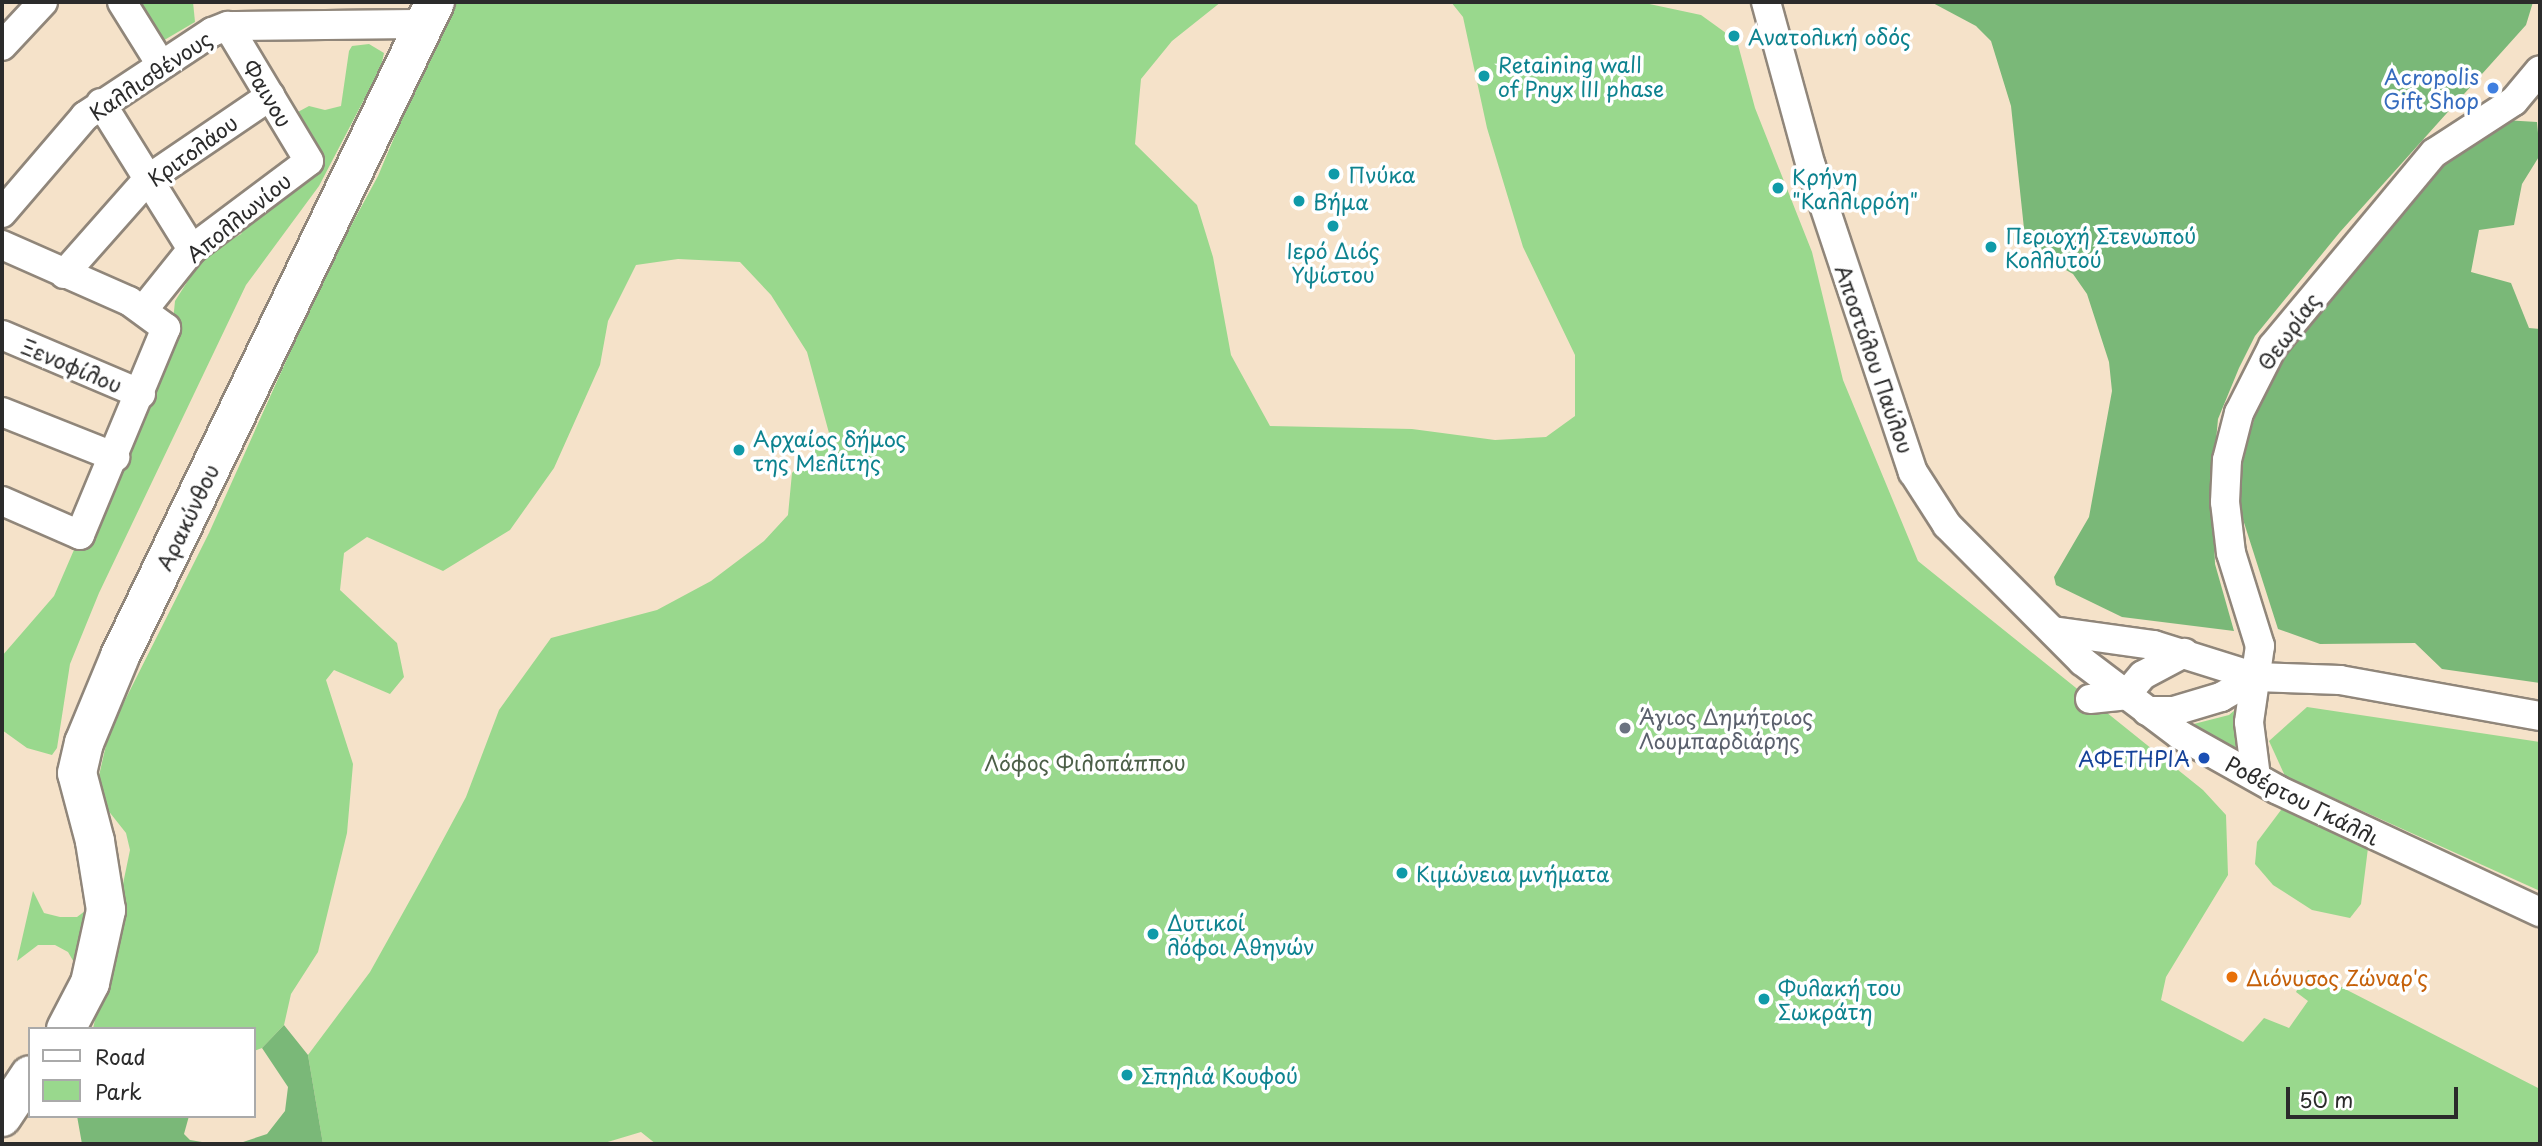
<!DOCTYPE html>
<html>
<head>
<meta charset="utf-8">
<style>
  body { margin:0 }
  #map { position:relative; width:2542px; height:1146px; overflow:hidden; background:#f5e2c9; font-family:"Playpen Sans",sans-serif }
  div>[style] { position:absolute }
  .green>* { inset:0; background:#99d88d }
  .forest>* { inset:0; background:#7ab878 }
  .roads { filter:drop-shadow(2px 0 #90867a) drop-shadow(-2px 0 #90867a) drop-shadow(0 2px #90867a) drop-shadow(0 -2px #90867a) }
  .street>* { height:28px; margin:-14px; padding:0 14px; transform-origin:14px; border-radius:14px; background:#fff }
  .secondary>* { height:38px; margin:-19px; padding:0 19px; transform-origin:19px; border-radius:19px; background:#fff }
  .dots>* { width:19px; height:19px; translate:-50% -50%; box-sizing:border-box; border:4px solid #fff; border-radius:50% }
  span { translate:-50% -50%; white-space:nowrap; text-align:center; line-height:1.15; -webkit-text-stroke:7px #fff; paint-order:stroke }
  .culture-label { font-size:21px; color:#0d838f }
  .left { translate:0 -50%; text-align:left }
  .street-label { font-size:21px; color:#2b2b2b }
  .shop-label { font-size:21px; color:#366cbe }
  .right { translate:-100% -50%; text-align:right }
  .worship-label { font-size:21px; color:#5b616d }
  .transit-label { font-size:21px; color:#164399 }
  .park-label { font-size:21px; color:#4c5f48 }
  .food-label { font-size:21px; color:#c56008 }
  .frame { position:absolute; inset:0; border:4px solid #2b2b2b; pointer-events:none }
  .legend { position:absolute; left:28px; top:1027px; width:228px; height:91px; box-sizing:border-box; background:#fff; border:2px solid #aaa; margin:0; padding:9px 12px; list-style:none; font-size:21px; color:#2b2b2b }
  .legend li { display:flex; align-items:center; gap:14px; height:35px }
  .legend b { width:35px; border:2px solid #aaa }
  .scale { position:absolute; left:2286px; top:1087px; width:172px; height:32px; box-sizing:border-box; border:4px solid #2b2b2b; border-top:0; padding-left:9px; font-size:21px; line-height:24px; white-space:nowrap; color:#2b2b2b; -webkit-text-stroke:5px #fff; paint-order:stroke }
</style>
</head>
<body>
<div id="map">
  <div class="green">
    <div style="clip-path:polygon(122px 2px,193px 2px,195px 22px,149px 49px)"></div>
    <div style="clip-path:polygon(451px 2px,1221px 2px,1172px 41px,1141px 79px,1135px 144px,1197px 205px,1213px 257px,1231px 355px,1270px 426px,1412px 429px,1495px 440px,1546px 437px,1575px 416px,1575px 355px,1523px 247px,1487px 128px,1463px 17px,1451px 2px,1640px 2px,1701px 15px,1737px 41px,1755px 108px,1812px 252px,1843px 380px,1918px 561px,2203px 790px,2226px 815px,2228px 875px,2166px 977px,2161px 1000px,2243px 1042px,2264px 1018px,2289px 1028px,2308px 1001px,2296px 992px,2308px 970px,2540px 1089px,2540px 1144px,656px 1144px,641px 1132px,601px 1144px,323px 1144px,308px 1055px,370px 972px,424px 875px,466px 797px,499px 710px,551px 638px,657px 610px,711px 581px,764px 541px,788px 515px,792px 473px,829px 433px,807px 352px,771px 295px,740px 262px,678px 259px,636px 265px,608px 321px,600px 365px,554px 468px,510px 530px,443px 571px,367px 537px,344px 553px,340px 590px,397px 643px,404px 677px,390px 694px,334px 670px,326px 680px,353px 764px,347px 833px,318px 952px,291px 994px,284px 1025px,262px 1048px,254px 1051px,254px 1029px,93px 1029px,130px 850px,126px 833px,103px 804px,98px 780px,109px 732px,209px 533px,326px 272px,378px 176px)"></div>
    <div style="clip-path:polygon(369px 44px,384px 53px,381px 67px,319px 186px,246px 285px,99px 593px,70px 664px,57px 748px,52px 755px,27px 748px,2px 730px,2px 656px,54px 596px,173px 321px,175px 301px,203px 257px,241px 234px,250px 219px,306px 173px,296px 113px,309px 106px,325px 110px,341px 106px,349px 51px,352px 46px)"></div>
    <div style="clip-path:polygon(2307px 707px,2540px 742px,2540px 891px,2285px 776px,2269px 741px)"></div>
    <div style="clip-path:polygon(2236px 709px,2243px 762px,2182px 727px,2229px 715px)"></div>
    <div style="clip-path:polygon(2281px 810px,2290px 810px,2368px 848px,2361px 904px,2350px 918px,2312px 910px,2273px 885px,2255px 864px,2257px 842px)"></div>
    <div style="clip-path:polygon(33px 891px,44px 913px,60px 917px,77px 917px,93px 905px,79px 971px,68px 952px,55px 945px,38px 945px,17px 961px)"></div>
  </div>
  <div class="forest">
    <div style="clip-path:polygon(1931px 2px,2533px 2px,2526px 25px,2340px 232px,2255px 336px,2239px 368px,2218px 419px,2212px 484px,2215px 564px,2234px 631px,2122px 617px,2056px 585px,2054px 577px,2089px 517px,2112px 391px,2109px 362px,2087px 294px,2073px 274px,2038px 254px,2025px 238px,2011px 106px,1991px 41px,1976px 26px)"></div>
    <div style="clip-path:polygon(2504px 120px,2537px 122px,2540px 155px,2522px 184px,2514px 225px,2479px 230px,2471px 272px,2511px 283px,2529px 328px,2540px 329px,2540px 683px,2442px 669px,2415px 643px,2320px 644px,2278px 629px,2239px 507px,2241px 460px,2267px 380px,2318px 308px,2452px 148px)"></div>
    <div style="clip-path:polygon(284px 1025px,308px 1055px,323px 1144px,237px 1144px,267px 1134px,285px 1111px,288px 1087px,262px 1048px)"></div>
    <div style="clip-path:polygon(77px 1116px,189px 1116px,184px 1134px,190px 1140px,214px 1144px,82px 1144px)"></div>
  </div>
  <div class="roads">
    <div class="street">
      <div style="left:122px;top:2px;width:72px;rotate:58.1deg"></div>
      <div style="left:1766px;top:2px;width:170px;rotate:74.7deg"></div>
      <div style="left:1811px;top:166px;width:323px;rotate:71.6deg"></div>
      <div style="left:1913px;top:472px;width:63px;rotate:57.3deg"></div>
      <div style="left:1947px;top:525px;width:192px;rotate:45.2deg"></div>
      <div style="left:2082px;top:661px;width:123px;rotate:37.1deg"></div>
      <div style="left:2180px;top:735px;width:112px;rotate:29.3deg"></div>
      <div style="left:2278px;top:790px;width:289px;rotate:25deg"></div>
      <div style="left:2px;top:46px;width:60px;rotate:-47deg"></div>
      <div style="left:101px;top:103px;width:172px;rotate:58.1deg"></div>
      <div style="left:2px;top:213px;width:128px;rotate:-49.4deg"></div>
      <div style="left:85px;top:116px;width:152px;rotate:-33.5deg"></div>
      <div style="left:212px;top:32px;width:17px;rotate:-21deg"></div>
      <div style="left:228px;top:26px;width:195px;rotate:-0.6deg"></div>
      <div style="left:2px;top:245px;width:139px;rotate:23.8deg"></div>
      <div style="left:129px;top:301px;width:46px;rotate:36.1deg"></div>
      <div style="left:166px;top:328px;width:224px;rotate:112.6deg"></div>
      <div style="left:80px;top:535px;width:85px;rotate:-156.4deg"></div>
      <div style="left:64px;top:274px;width:127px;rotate:-48.5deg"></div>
      <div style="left:148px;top:179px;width:148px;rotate:-34.2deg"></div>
      <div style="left:144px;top:309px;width:77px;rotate:-51.3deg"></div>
      <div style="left:192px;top:249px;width:146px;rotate:-36.9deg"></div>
      <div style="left:309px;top:161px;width:157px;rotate:-121deg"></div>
      <div style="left:2px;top:335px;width:151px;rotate:23deg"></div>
      <div style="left:2px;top:412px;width:122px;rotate:21.7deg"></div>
      <div style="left:2053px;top:631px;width:102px;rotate:7.9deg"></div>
      <div style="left:2154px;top:645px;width:107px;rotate:17.4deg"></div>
      <div style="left:2256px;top:677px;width:84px;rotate:2deg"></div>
      <div style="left:2340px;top:680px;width:203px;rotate:10.2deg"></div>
      <div style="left:2090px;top:699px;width:36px;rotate:-6deg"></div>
      <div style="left:2126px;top:695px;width:26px;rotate:-50deg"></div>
      <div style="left:2143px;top:675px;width:47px;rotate:-28.2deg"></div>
      <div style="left:2147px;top:711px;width:27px"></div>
      <div style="left:2174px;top:711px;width:49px;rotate:-16.6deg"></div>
      <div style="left:2221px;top:697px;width:40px;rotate:-29.7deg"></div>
      <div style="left:2256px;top:777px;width:55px;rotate:-97.3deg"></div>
      <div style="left:2249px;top:722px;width:77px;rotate:-81.8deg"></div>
      <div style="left:2260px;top:646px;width:97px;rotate:-107.3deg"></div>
      <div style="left:2231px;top:553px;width:51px;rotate:-96.7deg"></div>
      <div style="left:2225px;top:502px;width:42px;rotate:-87.3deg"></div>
      <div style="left:2227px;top:460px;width:49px;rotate:-75.7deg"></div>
      <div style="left:2239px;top:413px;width:75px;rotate:-63.1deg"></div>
      <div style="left:2273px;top:346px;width:251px;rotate:-50.2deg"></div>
      <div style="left:2434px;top:153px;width:95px;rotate:-33deg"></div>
      <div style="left:2514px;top:101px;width:40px;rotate:-50deg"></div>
    </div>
    <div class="secondary">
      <div style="left:66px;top:1029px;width:52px;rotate:-62.4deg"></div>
      <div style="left:90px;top:983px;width:75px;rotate:-77.6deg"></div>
      <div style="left:106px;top:910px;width:70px;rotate:-99.1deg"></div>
      <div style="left:95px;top:841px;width:70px;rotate:-104.8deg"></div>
      <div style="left:77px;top:773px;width:31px;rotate:-77deg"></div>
      <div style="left:84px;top:743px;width:94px;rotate:-67.5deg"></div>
      <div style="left:120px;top:656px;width:726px;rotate:-64.28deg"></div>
      <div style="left:2px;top:1117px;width:50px;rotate:-56.3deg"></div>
    </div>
  </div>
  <div class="dots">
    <div style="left:1734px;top:36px;background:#0f9aa8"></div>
    <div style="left:1484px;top:76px;background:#0f9aa8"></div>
    <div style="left:2493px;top:88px;background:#3f7fe0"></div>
    <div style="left:1334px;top:174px;background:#0f9aa8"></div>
    <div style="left:1778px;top:188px;background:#0f9aa8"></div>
    <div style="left:1299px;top:201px;background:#0f9aa8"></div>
    <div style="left:1333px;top:226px;background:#0f9aa8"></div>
    <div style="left:1991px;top:247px;background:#0f9aa8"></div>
    <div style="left:739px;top:450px;background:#0f9aa8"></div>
    <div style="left:1625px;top:728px;background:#6b7280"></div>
    <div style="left:2204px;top:758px;background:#1a4fb4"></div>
    <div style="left:1402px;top:873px;background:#0f9aa8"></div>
    <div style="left:1153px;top:934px;background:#0f9aa8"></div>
    <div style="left:2232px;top:977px;background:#e8710a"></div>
    <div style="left:1764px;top:999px;background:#0f9aa8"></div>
    <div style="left:1127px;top:1075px;background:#0f9aa8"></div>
  </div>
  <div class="culture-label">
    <span class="left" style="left:1748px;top:36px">Ανατολική οδός</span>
    <span class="left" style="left:1498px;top:76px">Retaining wall<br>of Pnyx III phase</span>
    <span class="left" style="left:1348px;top:174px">Πνύκα</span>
    <span class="left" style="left:1792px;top:188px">Κρήνη<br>"Καλλιρρόη"</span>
    <span class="left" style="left:1313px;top:201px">Βήμα</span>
    <span class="left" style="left:2005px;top:247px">Περιοχή Στενωπού<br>Κολλυτού</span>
    <span style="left:1333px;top:262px">Ιερό Διός<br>Υψίστου</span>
    <span class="left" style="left:753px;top:450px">Αρχαίος δήμος<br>της Μελίτης</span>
    <span class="left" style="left:1416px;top:873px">Κιμώνεια μνήματα</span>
    <span class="left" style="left:1167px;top:934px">Δυτικοί<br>λόφοι Αθηνών</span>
    <span class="left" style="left:1778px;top:999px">Φυλακή του<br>Σωκράτη</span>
    <span class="left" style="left:1141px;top:1075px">Σπηλιά Κουφού</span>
  </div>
  <div class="street-label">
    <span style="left:150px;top:75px;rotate:-34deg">Καλλισθένους</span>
    <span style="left:268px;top:93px;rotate:59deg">Φαινου</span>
    <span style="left:192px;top:150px;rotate:-36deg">Κριτολάου</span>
    <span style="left:238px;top:217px;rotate:-39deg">Απολλωνίου</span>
    <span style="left:2288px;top:331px;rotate:-54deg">Θεωρίας</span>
    <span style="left:1875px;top:359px;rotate:71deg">Αποστόλου Παύλου</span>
    <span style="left:72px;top:365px;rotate:23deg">Ξενοφίλου</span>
    <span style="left:187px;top:517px;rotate:-64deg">Αρακύνθου</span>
    <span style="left:2303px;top:800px;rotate:27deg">Ροβέρτου Γκάλλι</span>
  </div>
  <div class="shop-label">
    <span class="right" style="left:2479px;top:88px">Acropolis<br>Gift Shop</span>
  </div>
  <div class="worship-label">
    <span class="left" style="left:1639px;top:728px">Άγιος Δημήτριος<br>Λουμπαρδιάρης</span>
  </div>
  <div class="transit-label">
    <span class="right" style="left:2190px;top:758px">ΑΦΕΤΗΡΙΑ</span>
  </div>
  <div class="park-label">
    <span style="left:1085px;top:762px">Λόφος Φιλοπάππου</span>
  </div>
  <div class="food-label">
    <span class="left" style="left:2246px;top:977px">Διόνυσος Ζώναρ'ς</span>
  </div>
  <div class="frame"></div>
  <ul class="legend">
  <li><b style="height:9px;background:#fff"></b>Road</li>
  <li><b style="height:19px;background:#99d88d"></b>Park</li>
  </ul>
  <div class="scale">50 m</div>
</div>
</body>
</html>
